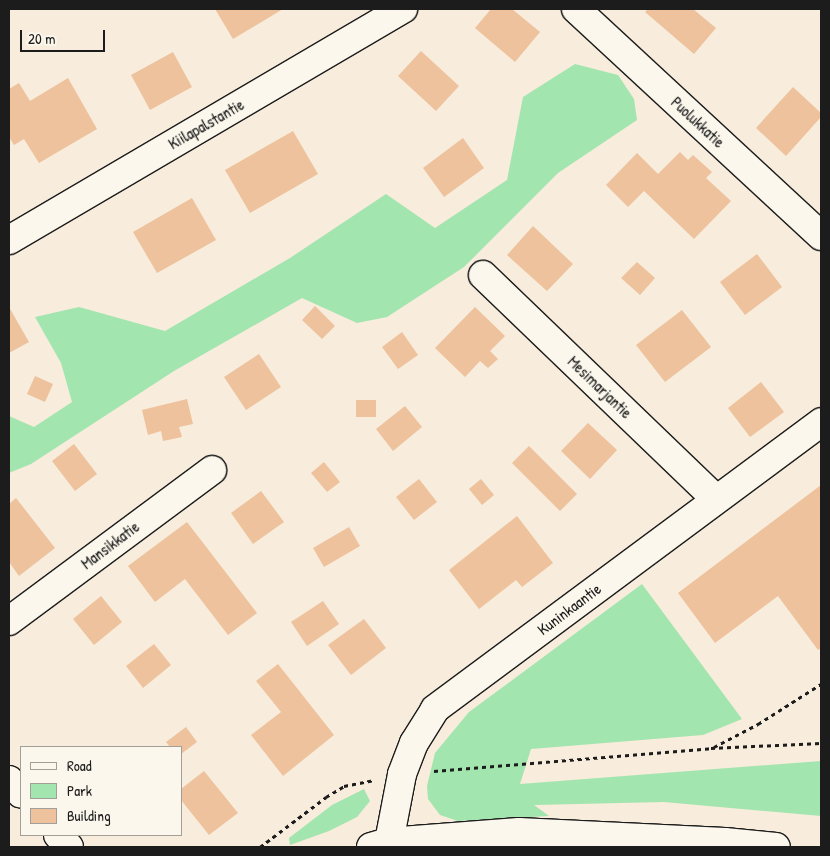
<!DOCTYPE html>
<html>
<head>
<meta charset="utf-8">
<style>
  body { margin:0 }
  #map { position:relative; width:830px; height:856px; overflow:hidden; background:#f8ecdc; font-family:"Patrick Hand",sans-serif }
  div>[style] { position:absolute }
  .green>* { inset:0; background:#a3e5af }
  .building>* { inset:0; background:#edc29c }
  .path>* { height:3px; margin-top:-1.5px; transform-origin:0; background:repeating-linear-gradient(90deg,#1c1c1c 0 4px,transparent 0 8px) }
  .roads { filter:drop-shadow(1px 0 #1c1c1c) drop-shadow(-1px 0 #1c1c1c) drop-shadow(0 1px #1c1c1c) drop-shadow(0 -1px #1c1c1c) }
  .minor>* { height:28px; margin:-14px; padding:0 14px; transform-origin:14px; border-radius:14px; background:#fbf7ec }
  .secondary>* { height:28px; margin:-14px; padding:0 14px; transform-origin:14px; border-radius:14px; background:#fbf7ec }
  span { translate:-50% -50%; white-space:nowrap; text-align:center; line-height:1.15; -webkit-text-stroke:5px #fbf7ec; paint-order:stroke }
  .street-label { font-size:16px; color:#1c1c1c }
  .frame { position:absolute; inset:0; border:10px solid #1c1c1c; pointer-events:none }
  .legend { position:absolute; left:20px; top:746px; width:162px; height:90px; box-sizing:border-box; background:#fbf7ec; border:1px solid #a29f99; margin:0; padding:6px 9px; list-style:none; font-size:15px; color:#1c1c1c }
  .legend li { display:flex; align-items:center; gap:10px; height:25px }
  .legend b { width:25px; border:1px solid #a29f99 }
  .scale { position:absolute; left:20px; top:30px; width:85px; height:22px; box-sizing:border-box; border:2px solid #1c1c1c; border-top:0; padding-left:6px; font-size:15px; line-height:18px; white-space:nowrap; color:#1c1c1c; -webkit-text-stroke:4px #fbf7ec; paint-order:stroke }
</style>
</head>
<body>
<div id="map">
  <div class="green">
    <div style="clip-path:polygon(575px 64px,618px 75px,634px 99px,637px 120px,558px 173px,464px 267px,387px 317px,357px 323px,302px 298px,174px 371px,31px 464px,9px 473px,9px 416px,34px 427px,72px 402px,61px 363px,35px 317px,79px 307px,165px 331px,290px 258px,386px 194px,435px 228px,507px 180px,523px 97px)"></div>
    <div style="clip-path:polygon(642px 584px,742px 719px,703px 735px,531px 749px,520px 784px,821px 761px,821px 816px,664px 802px,534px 805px,549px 816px,458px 821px,440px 815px,428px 799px,427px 786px,435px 753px,469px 712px)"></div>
    <div style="clip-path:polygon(364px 789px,370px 801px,357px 817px,329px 831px,290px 845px,289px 838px,332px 805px)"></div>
  </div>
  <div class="building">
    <div style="clip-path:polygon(215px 9px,283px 9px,233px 39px)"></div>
    <div style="clip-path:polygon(491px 9px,512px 9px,540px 32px,515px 62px,475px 28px)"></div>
    <div style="clip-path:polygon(648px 9px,693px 9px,716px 28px,694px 54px,645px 12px)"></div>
    <div style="clip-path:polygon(421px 51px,459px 86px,436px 111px,398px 76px)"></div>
    <div style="clip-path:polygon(173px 52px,192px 87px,150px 110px,131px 75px)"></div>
    <div style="clip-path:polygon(68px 78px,97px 129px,39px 163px,24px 139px,14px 145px,9px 137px,9px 89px,19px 83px,30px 101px)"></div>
    <div style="clip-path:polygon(793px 87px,821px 113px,821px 117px,786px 156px,756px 128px)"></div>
    <div style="clip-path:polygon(293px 131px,318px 174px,250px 213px,225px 170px)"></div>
    <div style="clip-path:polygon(463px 138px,484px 168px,444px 197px,423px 168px)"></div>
    <div style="clip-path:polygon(680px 152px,688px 160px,693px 155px,712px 172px,706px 178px,731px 201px,694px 239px,644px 191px,628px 207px,606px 185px,637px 153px,658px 174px)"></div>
    <div style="clip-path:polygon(192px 198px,216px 240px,157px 273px,133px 232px)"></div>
    <div style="clip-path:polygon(533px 226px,573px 264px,547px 291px,507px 255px)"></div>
    <div style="clip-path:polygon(757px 254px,782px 287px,745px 315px,720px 282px)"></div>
    <div style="clip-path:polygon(637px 262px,655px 278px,640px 295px,621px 278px)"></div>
    <div style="clip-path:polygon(315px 306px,335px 326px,322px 339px,302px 320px)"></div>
    <div style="clip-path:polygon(9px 307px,29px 342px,9px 353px)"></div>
    <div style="clip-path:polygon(475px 307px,505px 336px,490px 351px,498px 359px,488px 368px,480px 361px,465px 377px,435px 348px)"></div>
    <div style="clip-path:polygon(682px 310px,711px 347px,665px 382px,636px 345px)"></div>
    <div style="clip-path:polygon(402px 332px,418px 355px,398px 369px,382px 347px)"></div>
    <div style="clip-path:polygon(259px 354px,281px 387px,246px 410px,224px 377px)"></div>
    <div style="clip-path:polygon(35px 376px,53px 384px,45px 402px,27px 394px)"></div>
    <div style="clip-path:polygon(761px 382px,784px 412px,750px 437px,728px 408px)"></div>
    <div style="clip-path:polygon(187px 399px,193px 424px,179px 427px,182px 437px,163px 441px,161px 431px,148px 435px,142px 410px)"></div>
    <div style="clip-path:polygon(356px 400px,376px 400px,376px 417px,356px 417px)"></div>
    <div style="clip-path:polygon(405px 406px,422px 427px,393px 451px,376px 429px)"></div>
    <div style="clip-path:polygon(588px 423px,617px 450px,590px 479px,561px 451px)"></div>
    <div style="clip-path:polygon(74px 444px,97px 474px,75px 491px,52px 461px)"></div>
    <div style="clip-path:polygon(529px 446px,577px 494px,560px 511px,512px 463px)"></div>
    <div style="clip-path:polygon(324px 462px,340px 482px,327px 492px,311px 473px)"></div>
    <div style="clip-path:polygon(419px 479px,437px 502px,414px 520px,396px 497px)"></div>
    <div style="clip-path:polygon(481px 479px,494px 495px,482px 505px,469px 489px)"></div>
    <div style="clip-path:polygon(821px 485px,821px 648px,818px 650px,778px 596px,715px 643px,678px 593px)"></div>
    <div style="clip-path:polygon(261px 491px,284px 522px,253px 544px,231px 513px)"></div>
    <div style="clip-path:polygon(16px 498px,55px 548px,19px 576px,9px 562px,9px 504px)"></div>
    <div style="clip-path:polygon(517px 516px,553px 563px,522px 587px,516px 580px,479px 609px,449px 570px)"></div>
    <div style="clip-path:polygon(187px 522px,257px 613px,228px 635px,185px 579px,155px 602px,128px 566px)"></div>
    <div style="clip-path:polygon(349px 527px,360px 546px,324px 567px,313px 548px)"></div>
    <div style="clip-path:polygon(101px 596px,122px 622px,94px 645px,73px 619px)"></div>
    <div style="clip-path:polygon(323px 601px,339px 624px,307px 646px,291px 622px)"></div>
    <div style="clip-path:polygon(364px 619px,386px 648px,351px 675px,328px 645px)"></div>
    <div style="clip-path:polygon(154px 644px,171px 665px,143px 688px,126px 666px)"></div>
    <div style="clip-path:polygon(278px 664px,334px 735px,283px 776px,251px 735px,281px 712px,256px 681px)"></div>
    <div style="clip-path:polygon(186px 727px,197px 742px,181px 754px,181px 747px,170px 747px,166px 742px)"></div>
    <div style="clip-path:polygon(204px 771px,238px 813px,209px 835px,181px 800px,181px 789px)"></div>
  </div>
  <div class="path">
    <div style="left:714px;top:747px;width:50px;rotate:-27.6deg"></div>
    <div style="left:758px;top:724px;width:75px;rotate:-32.4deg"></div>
    <div style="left:434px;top:771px;width:278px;rotate:-4.7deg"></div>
    <div style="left:711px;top:748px;width:110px;rotate:-2.6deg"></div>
    <div style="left:260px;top:847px;width:83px;rotate:-37.1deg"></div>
    <div style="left:326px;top:797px;width:21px;rotate:-31deg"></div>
    <div style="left:344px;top:786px;width:31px;rotate:-11deg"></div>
  </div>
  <div class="roads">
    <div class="minor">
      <div style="left:576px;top:9px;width:334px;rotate:42.8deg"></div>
      <div style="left:9px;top:240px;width:457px;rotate:-30.4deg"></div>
      <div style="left:483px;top:275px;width:323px;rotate:43.9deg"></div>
      <div style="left:9px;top:621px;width:253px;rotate:-36.6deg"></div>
      <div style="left:9px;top:780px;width:18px;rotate:49deg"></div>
      <div style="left:58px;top:835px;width:16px;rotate:47deg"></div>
      <div style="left:388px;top:847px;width:74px;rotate:-79.1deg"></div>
      <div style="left:402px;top:774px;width:33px;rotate:-69deg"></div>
      <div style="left:414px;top:743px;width:40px;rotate:-58deg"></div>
      <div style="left:435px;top:709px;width:481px;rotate:-36.6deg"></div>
    </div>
    <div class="secondary">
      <div style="left:371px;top:847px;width:18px;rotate:-16deg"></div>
      <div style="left:388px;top:842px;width:131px;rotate:-4.4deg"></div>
      <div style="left:519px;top:832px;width:206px;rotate:2.8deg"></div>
      <div style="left:725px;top:842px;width:51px;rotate:5.6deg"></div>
    </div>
  </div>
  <div class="street-label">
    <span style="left:698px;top:122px;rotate:43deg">Puolukkatie</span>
    <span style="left:206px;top:124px;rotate:-30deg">Kiilapalstantie</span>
    <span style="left:600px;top:387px;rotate:44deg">Mesimarjantie</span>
    <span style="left:110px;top:545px;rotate:-37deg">Mansikkatie</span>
    <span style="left:569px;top:609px;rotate:-37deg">Kuninkaantie</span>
  </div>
  <div class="frame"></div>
  <ul class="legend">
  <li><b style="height:6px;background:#fbf7ec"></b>Road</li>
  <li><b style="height:14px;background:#a3e5af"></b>Park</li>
  <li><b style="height:14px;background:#edc29c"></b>Building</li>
  </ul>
  <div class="scale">20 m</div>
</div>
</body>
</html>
